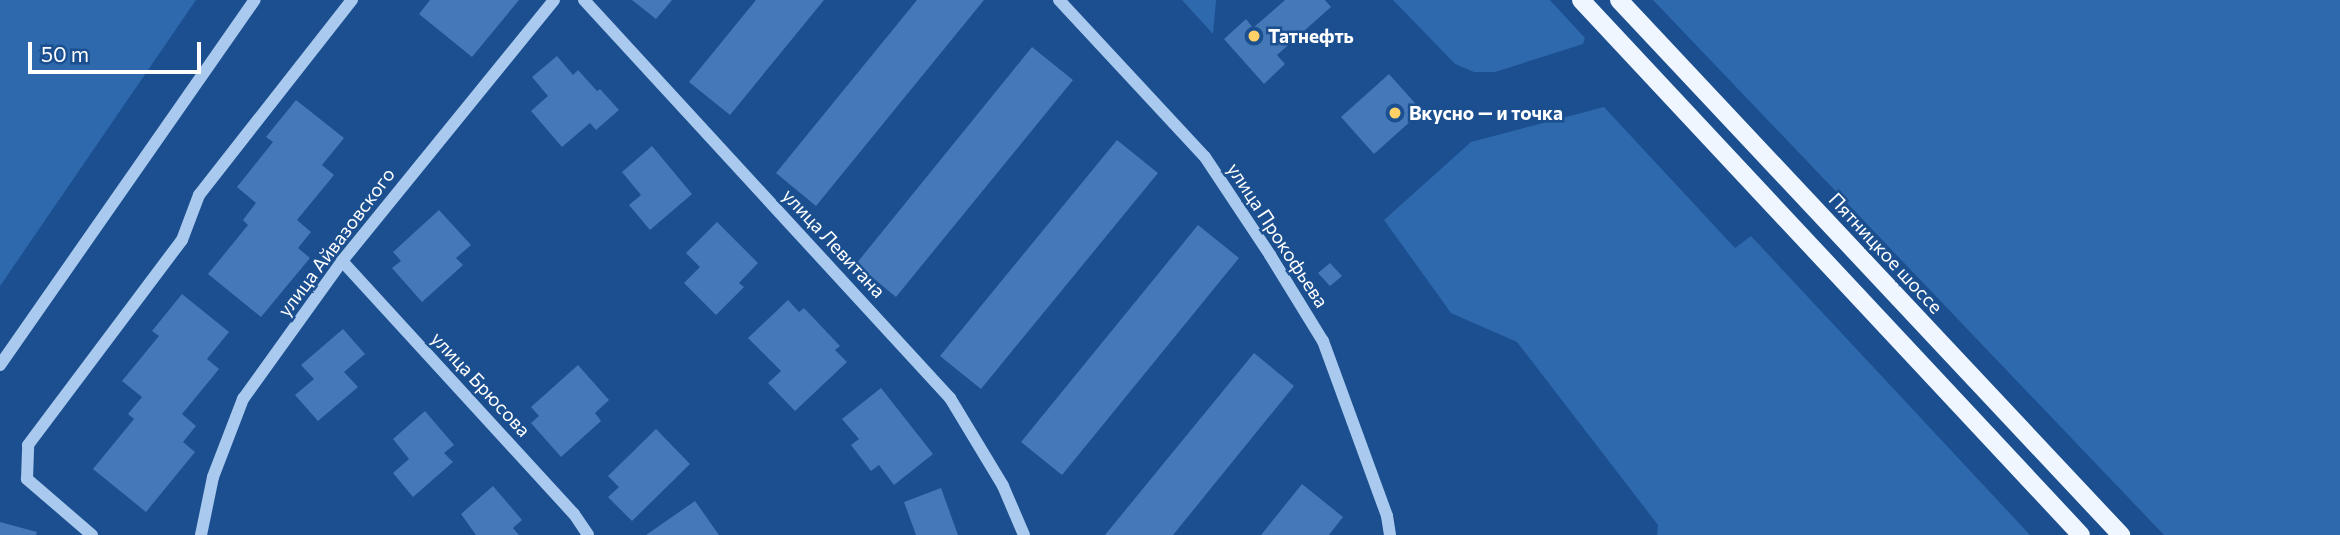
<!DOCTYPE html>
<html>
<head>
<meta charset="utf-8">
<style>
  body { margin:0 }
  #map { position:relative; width:2340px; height:535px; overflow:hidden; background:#1b4f8f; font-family:Commissioner,sans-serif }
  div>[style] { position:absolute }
  .green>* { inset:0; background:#2e69ad }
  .building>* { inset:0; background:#4478b7 }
  .minor>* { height:12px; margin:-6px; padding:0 6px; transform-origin:6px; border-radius:6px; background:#a9c9ee }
  .major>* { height:18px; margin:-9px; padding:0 9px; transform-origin:9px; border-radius:9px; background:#f0f6ff }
  .dots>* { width:19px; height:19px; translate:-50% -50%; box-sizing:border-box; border:4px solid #1b4f8f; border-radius:50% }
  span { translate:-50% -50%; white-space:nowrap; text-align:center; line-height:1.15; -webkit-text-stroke:5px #1b4f8f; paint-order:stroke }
  .poi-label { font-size:19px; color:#fff; font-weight:700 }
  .left { translate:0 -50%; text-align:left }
  .street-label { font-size:19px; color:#fff }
  .scale { position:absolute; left:28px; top:42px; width:173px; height:32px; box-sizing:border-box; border:4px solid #fff; border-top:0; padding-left:9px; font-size:21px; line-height:24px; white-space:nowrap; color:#fff; -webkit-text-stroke:5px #1b4f8f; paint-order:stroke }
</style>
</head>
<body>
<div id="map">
  <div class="green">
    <div style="clip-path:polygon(0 0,196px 0,0 286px)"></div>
    <div style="clip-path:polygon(1182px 0,1216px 0,1213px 34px)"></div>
    <div style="clip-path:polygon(1393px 0,1550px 0,1585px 38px,1583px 44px,1495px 72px,1474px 72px,1455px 64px)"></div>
    <div style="clip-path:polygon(1653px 0,2340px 0,2340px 535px,2164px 535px)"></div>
    <div style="clip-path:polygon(1604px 107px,1735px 248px,1751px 236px,2030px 535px,1657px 535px,1658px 525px,1517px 342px,1451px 313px,1384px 220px,1471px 142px)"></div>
  </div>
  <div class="building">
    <div style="clip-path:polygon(430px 0,519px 0,472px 57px,419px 14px)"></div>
    <div style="clip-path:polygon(632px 0,672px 0,656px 19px)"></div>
    <div style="clip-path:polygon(756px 0,824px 0,730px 115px,689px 82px)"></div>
    <div style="clip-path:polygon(917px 0,984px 0,816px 206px,776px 173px)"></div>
    <div style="clip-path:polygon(1285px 0,1325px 0,1331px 7px,1277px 55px,1285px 64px,1264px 84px,1224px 39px,1246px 19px,1253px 28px)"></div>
    <div style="clip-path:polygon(1032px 47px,1073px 80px,896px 297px,856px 264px)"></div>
    <div style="clip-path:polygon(557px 56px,573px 75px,578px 70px,597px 91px,600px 89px,619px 110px,596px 130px,590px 123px,562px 147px,531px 111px,548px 96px,532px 77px)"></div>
    <div style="clip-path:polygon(1389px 74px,1422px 111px,1374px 154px,1341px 117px)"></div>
    <div style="clip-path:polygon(296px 100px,344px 138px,322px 165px,334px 175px,297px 220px,311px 232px,298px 248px,310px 258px,261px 317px,208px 274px,248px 225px,243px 220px,256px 203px,237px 187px,273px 142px,266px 137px)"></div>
    <div style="clip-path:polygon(1117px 140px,1158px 173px,981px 389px,940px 356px)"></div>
    <div style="clip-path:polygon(652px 146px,692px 194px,650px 230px,629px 205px,641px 195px,622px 172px)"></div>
    <div style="clip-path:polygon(439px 210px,471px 245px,456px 258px,463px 265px,422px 302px,392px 268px,401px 261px,393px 252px)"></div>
    <div style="clip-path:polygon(717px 222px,758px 263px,739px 283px,744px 287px,716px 315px,684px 283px,700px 267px,686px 253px)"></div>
    <div style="clip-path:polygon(1198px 225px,1239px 258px,1062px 475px,1021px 442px)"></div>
    <div style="clip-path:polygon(1330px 263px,1342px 276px,1330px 286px,1318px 273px)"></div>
    <div style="clip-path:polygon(182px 294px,229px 332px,207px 359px,219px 369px,182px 414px,196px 426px,183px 442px,195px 452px,146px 512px,93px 469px,134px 419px,128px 414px,142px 397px,122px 381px,159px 336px,152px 331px)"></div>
    <div style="clip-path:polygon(788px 300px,799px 312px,804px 308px,840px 346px,835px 350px,847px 362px,795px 411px,768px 383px,781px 371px,748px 338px)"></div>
    <div style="clip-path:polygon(343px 329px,365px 354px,344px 372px,358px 387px,318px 421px,295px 395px,314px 379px,301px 365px)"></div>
    <div style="clip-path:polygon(1254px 353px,1294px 386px,1173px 535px,1105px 535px)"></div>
    <div style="clip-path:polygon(578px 365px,609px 400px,595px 413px,601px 421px,561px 457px,531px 423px,539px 416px,531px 407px)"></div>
    <div style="clip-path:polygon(881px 388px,933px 454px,894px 485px,879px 465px,871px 471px,851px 445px,859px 439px,842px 419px)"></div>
    <div style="clip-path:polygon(425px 411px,454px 445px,444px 453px,453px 462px,413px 497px,393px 473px,409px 459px,393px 439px)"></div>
    <div style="clip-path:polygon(656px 429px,690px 464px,632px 521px,608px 497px,619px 487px,608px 476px)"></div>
    <div style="clip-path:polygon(1302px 484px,1343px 517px,1329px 535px,1261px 535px)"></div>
    <div style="clip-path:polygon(493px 486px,522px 520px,513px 528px,519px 535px,476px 535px,461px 514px)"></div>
    <div style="clip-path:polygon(941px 488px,958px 535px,916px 535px,904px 502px)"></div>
    <div style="clip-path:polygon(695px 501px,719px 535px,646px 535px)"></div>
    <div style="clip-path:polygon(0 522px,37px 532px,36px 535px,0 535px)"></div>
  </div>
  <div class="minor">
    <div style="left:584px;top:0;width:541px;rotate:47.4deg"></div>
    <div style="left:950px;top:398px;width:103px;rotate:58.9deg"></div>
    <div style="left:1003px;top:486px;width:53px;rotate:66.8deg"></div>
    <div style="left:1059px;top:0;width:214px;rotate:47.1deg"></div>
    <div style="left:1205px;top:157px;width:118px;rotate:56.4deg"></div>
    <div style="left:1270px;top:255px;width:101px;rotate:58.4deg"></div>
    <div style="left:1323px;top:341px;width:186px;rotate:69.9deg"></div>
    <div style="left:1387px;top:516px;width:19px;rotate:81deg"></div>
    <div style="left:342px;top:261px;width:343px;rotate:47.5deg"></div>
    <div style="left:574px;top:514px;width:25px;rotate:56deg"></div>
    <div style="left:0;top:365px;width:445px;rotate:-55.1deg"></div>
    <div style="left:92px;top:535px;width:86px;rotate:-139.3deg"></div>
    <div style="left:27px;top:479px;width:34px;rotate:-88deg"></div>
    <div style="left:28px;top:445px;width:256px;rotate:-53.1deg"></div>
    <div style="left:182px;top:240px;width:48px;rotate:-69.3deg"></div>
    <div style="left:199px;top:195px;width:248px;rotate:-51.9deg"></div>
    <div style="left:201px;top:535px;width:59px;rotate:-78.3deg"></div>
    <div style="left:213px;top:477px;width:84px;rotate:-69deg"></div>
    <div style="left:243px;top:399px;width:170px;rotate:-54.3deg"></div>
    <div style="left:342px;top:261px;width:336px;rotate:-50.9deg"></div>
  </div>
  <div class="major">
    <div style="left:1581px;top:0;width:732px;rotate:46.94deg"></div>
    <div style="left:1619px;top:0;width:734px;rotate:46.82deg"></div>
  </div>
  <div class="dots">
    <div style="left:1254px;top:36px;background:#ffd166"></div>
    <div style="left:1395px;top:113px;background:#ffd166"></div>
  </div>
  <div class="poi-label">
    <span class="left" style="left:1268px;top:36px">Татнефть</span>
    <span class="left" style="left:1409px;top:113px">Вкусно — и точка</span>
  </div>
  <div class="street-label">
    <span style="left:1278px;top:235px;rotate:57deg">улица Прокофьева</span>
    <span style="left:336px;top:242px;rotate:-53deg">улица Айвазовского</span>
    <span style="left:834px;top:243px;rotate:47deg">улица Левитана</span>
    <span style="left:1886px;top:253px;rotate:47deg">Пятницкое шоссе</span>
    <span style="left:481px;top:384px;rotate:47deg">улица Брюсова</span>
  </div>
  <div class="scale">50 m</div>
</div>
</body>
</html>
